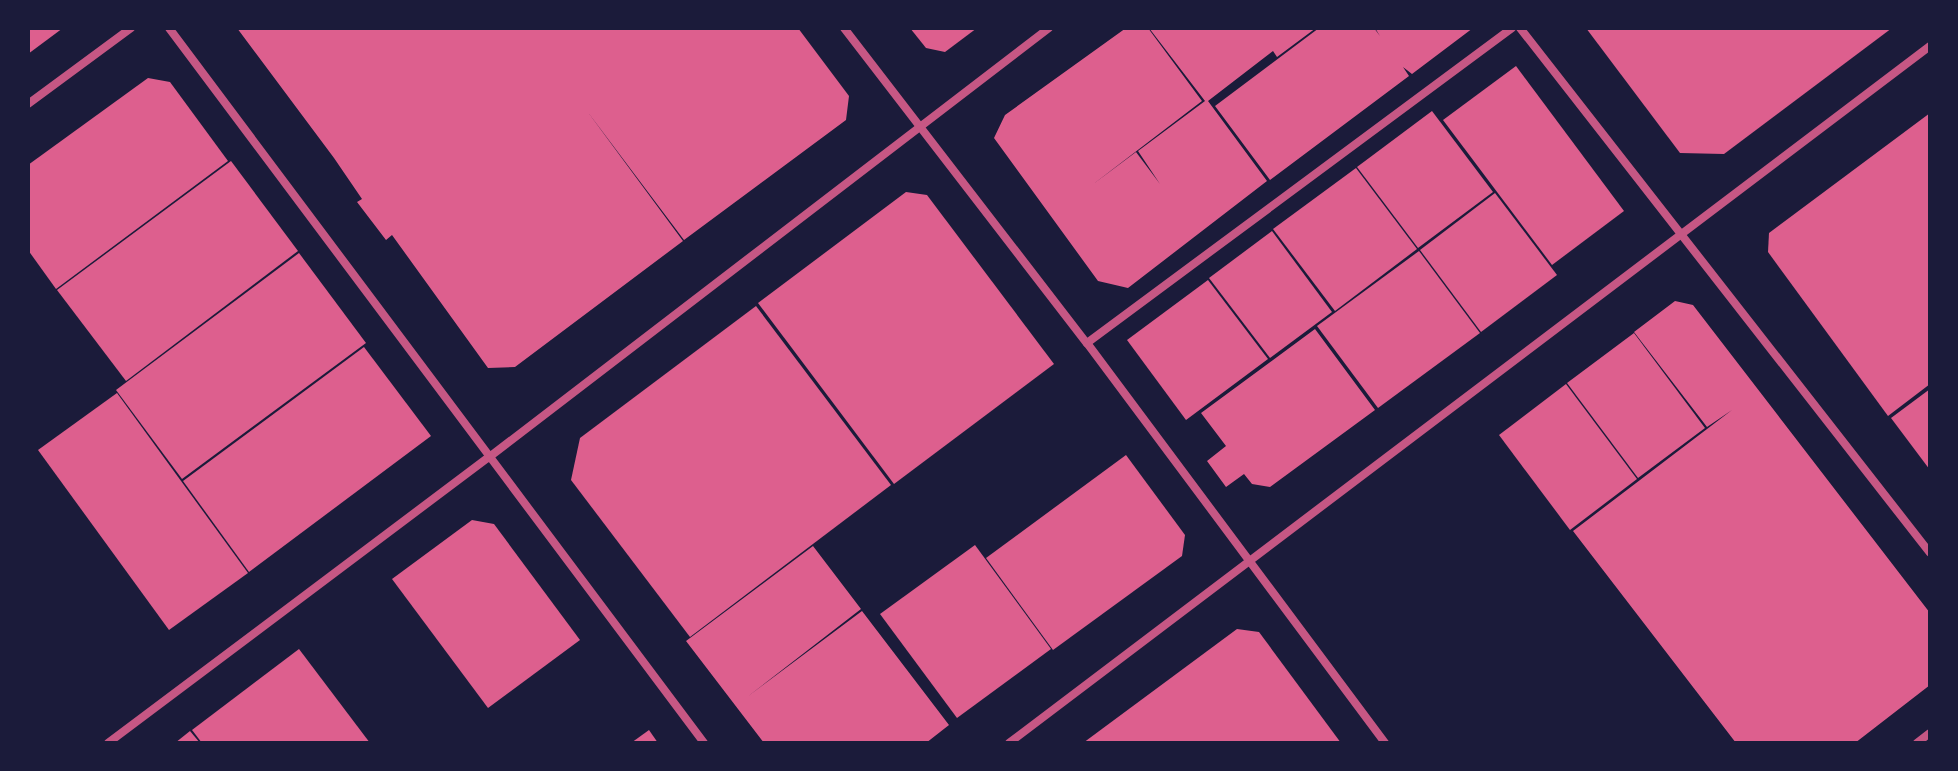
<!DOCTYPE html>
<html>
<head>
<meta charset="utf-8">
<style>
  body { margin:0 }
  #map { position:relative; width:1958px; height:771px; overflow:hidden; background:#1b1b3a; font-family:Lato,sans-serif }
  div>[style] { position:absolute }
  .building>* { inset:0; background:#dd5f8e }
  .minor>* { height:8px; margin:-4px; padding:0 4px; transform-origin:4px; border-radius:4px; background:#c65784 }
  span { translate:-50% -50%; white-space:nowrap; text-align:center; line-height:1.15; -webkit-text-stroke:6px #1b1b3a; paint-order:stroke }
  .frame { position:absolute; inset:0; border:30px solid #1b1b3a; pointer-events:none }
</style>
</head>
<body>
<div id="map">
  <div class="building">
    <div style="clip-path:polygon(28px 28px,63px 28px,28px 54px)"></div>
    <div style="clip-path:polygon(237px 28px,798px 28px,849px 96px,846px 120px,684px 240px,587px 111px,683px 241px,515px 367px,488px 368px,392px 235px,386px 240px,357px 202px,362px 199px,334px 158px)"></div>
    <div style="clip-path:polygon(910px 28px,977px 28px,945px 52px,926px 48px)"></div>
    <div style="clip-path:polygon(1126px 28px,1148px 28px,1202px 101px,1092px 185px,1136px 152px,1160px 184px,1138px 151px,1205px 101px,1149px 28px,1316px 28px,1277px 57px,1273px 51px,1208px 101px,1267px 181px,1128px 288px,1098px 281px,994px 138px,1005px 115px)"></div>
    <div style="clip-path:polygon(1319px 28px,1374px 28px,1380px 36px,1375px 28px,1473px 28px,1412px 74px,1403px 67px,1409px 76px,1270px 180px,1215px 106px)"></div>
    <div style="clip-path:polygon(1586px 28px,1892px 28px,1724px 154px,1680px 153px)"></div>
    <div style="clip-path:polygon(1516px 66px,1624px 211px,1552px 265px,1443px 120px)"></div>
    <div style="clip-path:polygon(148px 78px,170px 82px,228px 161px,56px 289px,28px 250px,28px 165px)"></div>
    <div style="clip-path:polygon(1432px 111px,1493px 192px,1418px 248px,1357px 167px)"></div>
    <div style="clip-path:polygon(1930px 113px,1930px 384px,1888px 416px,1768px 252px,1769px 233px)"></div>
    <div style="clip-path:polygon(231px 161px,298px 251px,126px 381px,57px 290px)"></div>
    <div style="clip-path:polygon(1356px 168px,1417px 249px,1335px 311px,1273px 229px)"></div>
    <div style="clip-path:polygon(906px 192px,927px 195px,1054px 364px,894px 484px,758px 303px)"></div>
    <div style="clip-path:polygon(1495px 193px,1557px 275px,1481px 332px,1420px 250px)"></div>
    <div style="clip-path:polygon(1272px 231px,1332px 312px,1270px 358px,1209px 278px)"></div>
    <div style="clip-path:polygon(1419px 251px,1480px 333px,1378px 408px,1317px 326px)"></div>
    <div style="clip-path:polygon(299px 253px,366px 343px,182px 479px,116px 390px)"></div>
    <div style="clip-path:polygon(1208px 280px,1268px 359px,1186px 420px,1127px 340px)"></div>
    <div style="clip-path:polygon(1675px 301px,1693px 305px,1930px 613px,1930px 685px,1855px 743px,1736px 743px,1573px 531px,1732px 410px,1707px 427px,1634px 332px)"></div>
    <div style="clip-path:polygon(756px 306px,891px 485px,690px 637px,571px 480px,580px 438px)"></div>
    <div style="clip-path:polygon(1315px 329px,1375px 410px,1270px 487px,1252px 484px,1244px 474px,1226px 487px,1207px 461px,1226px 446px,1201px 413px)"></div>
    <div style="clip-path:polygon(1634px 333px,1705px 428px,1638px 478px,1567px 383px)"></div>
    <div style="clip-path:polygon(364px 347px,431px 436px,249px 572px,183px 481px)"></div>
    <div style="clip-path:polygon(1566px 384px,1637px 479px,1570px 530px,1499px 435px)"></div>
    <div style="clip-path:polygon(1930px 389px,1930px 470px,1891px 418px)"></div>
    <div style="clip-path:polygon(117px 393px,248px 573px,169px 630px,38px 450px)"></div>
    <div style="clip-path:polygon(1126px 455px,1185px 535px,1182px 556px,1053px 650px,986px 558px)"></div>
    <div style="clip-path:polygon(472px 520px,494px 524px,580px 640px,488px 708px,392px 579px)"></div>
    <div style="clip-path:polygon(975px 545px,1051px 649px,957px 718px,880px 614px)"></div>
    <div style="clip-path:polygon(813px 546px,861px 609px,747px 697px,862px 611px,949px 725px,926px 743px,764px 743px,686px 641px)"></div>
    <div style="clip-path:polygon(1237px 629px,1259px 632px,1341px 743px,1083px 743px)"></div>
    <div style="clip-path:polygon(299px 649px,370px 743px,202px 743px,192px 730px)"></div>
    <div style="clip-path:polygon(649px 730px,658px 743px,631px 743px)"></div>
    <div style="clip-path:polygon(190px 731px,200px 743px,175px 743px)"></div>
  </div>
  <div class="minor">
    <div style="left:169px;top:28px;width:893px;rotate:53.19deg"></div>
    <div style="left:844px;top:28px;width:398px;rotate:52.4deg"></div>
    <div style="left:1087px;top:343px;width:499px;rotate:53.3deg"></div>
    <div style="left:1520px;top:28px;width:666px;rotate:52.01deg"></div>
    <div style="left:28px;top:104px;width:128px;rotate:-36.4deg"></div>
    <div style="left:1087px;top:343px;width:529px;rotate:-36.54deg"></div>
    <div style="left:108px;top:743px;width:475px;rotate:-36.9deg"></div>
    <div style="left:488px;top:458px;width:707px;rotate:-37.47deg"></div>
    <div style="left:1009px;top:743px;width:1155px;rotate:-37.12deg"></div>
    <div style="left:1917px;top:743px;width:16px;rotate:-38deg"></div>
  </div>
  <div class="frame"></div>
</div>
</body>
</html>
